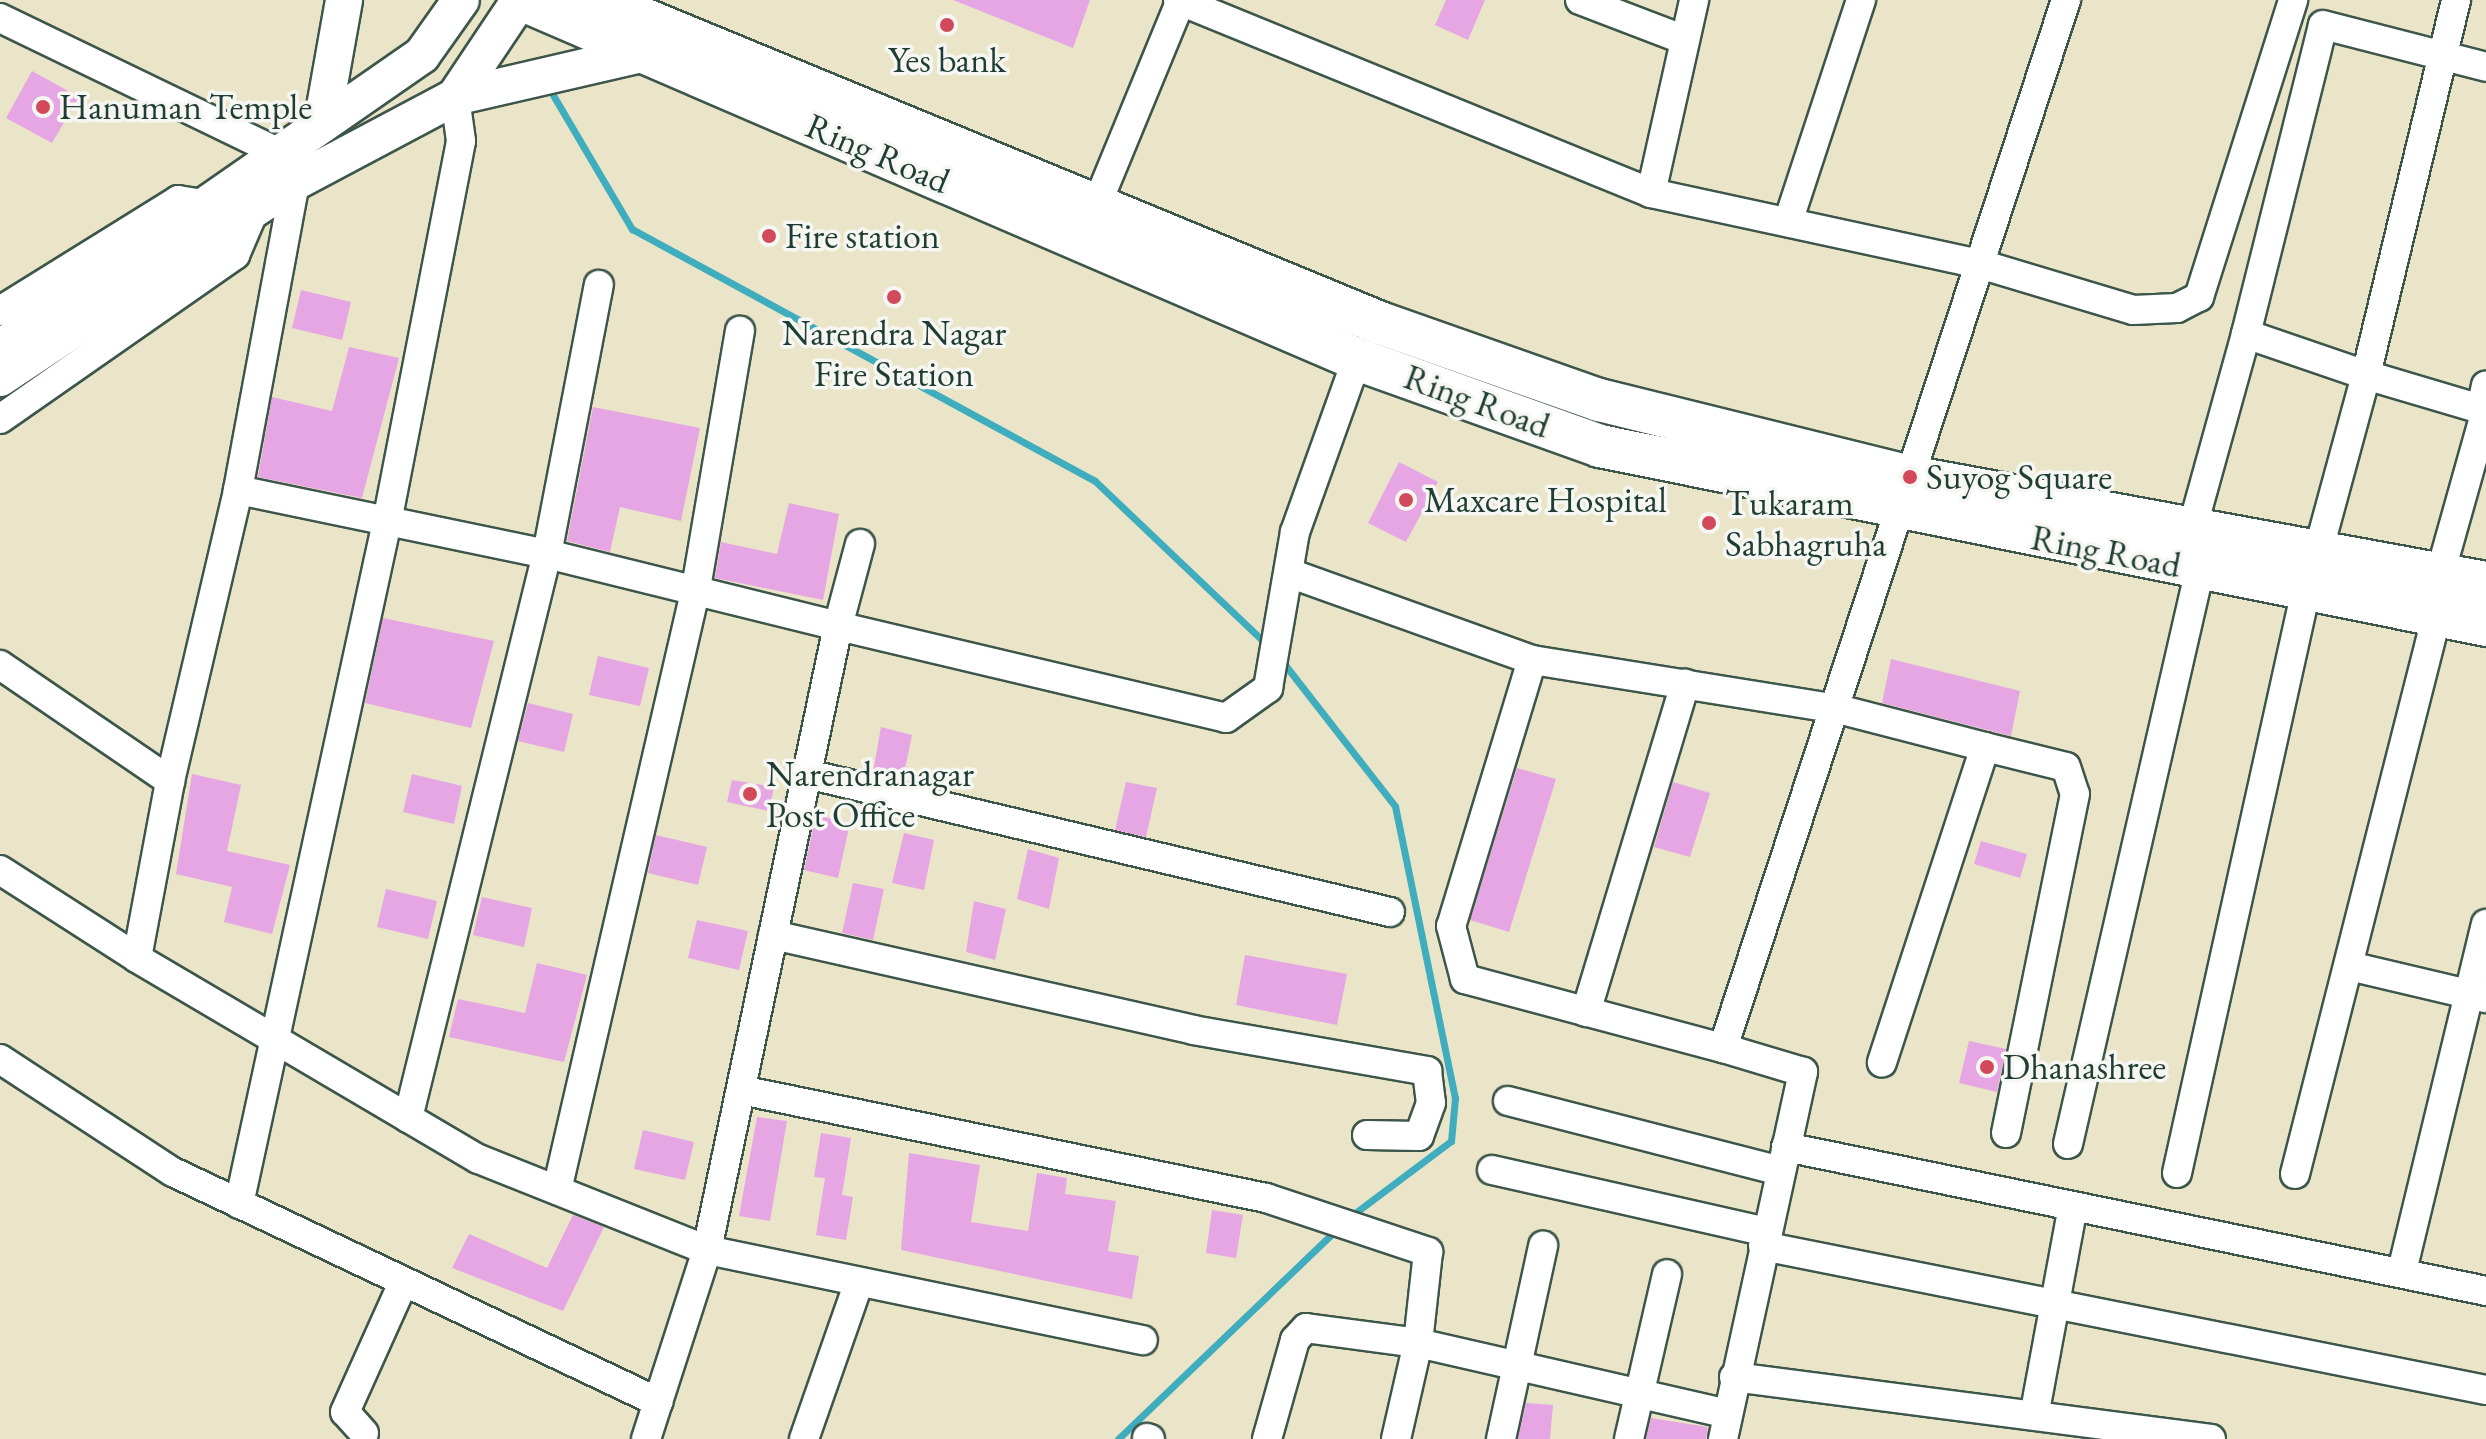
<!DOCTYPE html>
<html>
<head>
<meta charset="utf-8">
<style>
  body { margin:0 }
  #map { position:relative; width:2486px; height:1439px; overflow:hidden; background:#eae5c8; font-family:"EB Garamond",serif }
  div>[style] { position:absolute }
  .stream>* { height:7px; margin:-3.5px; padding:0 3.5px; transform-origin:3.5px; border-radius:3.5px; background:#3fadbd }
  .building>* { inset:0; background:#e5a6e3 }
  .roads { filter:drop-shadow(2px 0 #3d564a) drop-shadow(-2px 0 #3d564a) drop-shadow(0 2px #3d564a) drop-shadow(0 -2px #3d564a) }
  .minor>* { height:28px; margin:-14px; padding:0 14px; transform-origin:14px; border-radius:14px; background:#fff }
  .major>* { height:36px; margin:-18px; padding:0 18px; transform-origin:18px; border-radius:18px; background:#fff }
  .highway>* { height:42px; margin:-21px; padding:0 21px; transform-origin:21px; border-radius:21px; background:#fff }
  .dots>* { width:22px; height:22px; translate:-50% -50%; box-sizing:border-box; border:4px solid #f6f6f2; border-radius:50% }
  span { translate:-50% -50%; white-space:nowrap; text-align:center; line-height:1.15; -webkit-text-stroke:7px #f6f6f2; paint-order:stroke }
  .poi-label { font-size:36px; color:#1f3d34 }
  .left { translate:0 -50%; text-align:left }
  .street-label { font-size:36px; color:#1f3d34 }
</style>
</head>
<body>
<div id="map">
  <div class="stream">
    <div style="left:553px;top:95px;width:156px;rotate:59.5deg"></div>
    <div style="left:632px;top:229px;width:527px;rotate:28.56deg"></div>
    <div style="left:1095px;top:481px;width:239px;rotate:43.6deg"></div>
    <div style="left:1282px;top:661px;width:184px;rotate:52.1deg"></div>
    <div style="left:1395px;top:806px;width:298px;rotate:78.4deg"></div>
    <div style="left:1455px;top:1098px;width:43px;rotate:95.3deg"></div>
    <div style="left:1451px;top:1141px;width:130px;rotate:143.1deg"></div>
    <div style="left:1118px;top:1439px;width:305px;rotate:-43.8deg"></div>
  </div>
  <div class="building">
    <div style="clip-path:polygon(953px 0,1090px 0,1073px 48px)"></div>
    <div style="clip-path:polygon(1446px 0,1485px 0,1468px 40px,1435px 25px)"></div>
    <div style="clip-path:polygon(32px 71px,79px 97px,52px 143px,6px 118px)"></div>
    <div style="clip-path:polygon(301px 290px,351px 302px,342px 340px,292px 328px)"></div>
    <div style="clip-path:polygon(349px 347px,399px 358px,362px 498px,258px 477px,272px 397px,332px 411px)"></div>
    <div style="clip-path:polygon(593px 407px,700px 428px,681px 521px,620px 507px,610px 552px,567px 541px)"></div>
    <div style="clip-path:polygon(1399px 462px,1438px 482px,1406px 542px,1368px 523px)"></div>
    <div style="clip-path:polygon(789px 503px,839px 514px,823px 600px,715px 578px,721px 542px,777px 554px)"></div>
    <div style="clip-path:polygon(383px 618px,494px 641px,471px 728px,365px 703px)"></div>
    <div style="clip-path:polygon(598px 656px,649px 668px,640px 706px,589px 695px)"></div>
    <div style="clip-path:polygon(1891px 659px,2020px 691px,2011px 736px,1882px 703px)"></div>
    <div style="clip-path:polygon(528px 703px,573px 714px,564px 752px,518px 741px)"></div>
    <div style="clip-path:polygon(881px 727px,912px 735px,903px 779px,873px 772px)"></div>
    <div style="clip-path:polygon(1517px 768px,1556px 779px,1509px 932px,1470px 920px)"></div>
    <div style="clip-path:polygon(192px 774px,241px 785px,227px 851px,290px 865px,272px 934px,224px 922px,232px 887px,176px 874px)"></div>
    <div style="clip-path:polygon(412px 774px,462px 786px,454px 824px,403px 812px)"></div>
    <div style="clip-path:polygon(732px 780px,774px 787px,769px 811px,727px 802px)"></div>
    <div style="clip-path:polygon(1126px 782px,1157px 788px,1146px 837px,1115px 830px)"></div>
    <div style="clip-path:polygon(1673px 782px,1710px 793px,1690px 857px,1654px 847px)"></div>
    <div style="clip-path:polygon(816px 815px,850px 823px,838px 878px,804px 870px)"></div>
    <div style="clip-path:polygon(904px 833px,934px 840px,924px 890px,892px 883px)"></div>
    <div style="clip-path:polygon(656px 835px,707px 847px,698px 885px,648px 873px)"></div>
    <div style="clip-path:polygon(1981px 841px,2027px 854px,2020px 878px,1974px 864px)"></div>
    <div style="clip-path:polygon(1028px 849px,1059px 858px,1049px 909px,1017px 899px)"></div>
    <div style="clip-path:polygon(853px 883px,884px 889px,873px 940px,842px 933px)"></div>
    <div style="clip-path:polygon(386px 889px,437px 901px,428px 939px,377px 927px)"></div>
    <div style="clip-path:polygon(482px 897px,532px 908px,524px 947px,473px 935px)"></div>
    <div style="clip-path:polygon(974px 901px,1006px 909px,995px 960px,966px 952px)"></div>
    <div style="clip-path:polygon(697px 920px,748px 931px,739px 970px,688px 958px)"></div>
    <div style="clip-path:polygon(1245px 955px,1347px 974px,1337px 1025px,1236px 1005px)"></div>
    <div style="clip-path:polygon(537px 963px,587px 975px,564px 1062px,449px 1037px,458px 999px,525px 1013px)"></div>
    <div style="clip-path:polygon(1969px 1041px,2006px 1049px,1997px 1092px,1959px 1083px)"></div>
    <div style="clip-path:polygon(757px 1117px,787px 1121px,770px 1221px,739px 1216px)"></div>
    <div style="clip-path:polygon(643px 1130px,694px 1142px,685px 1180px,634px 1169px)"></div>
    <div style="clip-path:polygon(821px 1133px,851px 1138px,842px 1195px,853px 1197px,846px 1240px,816px 1235px,825px 1178px,814px 1177px)"></div>
    <div style="clip-path:polygon(909px 1153px,980px 1165px,971px 1222px,1028px 1231px,1037px 1173px,1067px 1178px,1065px 1194px,1116px 1201px,1108px 1251px,1139px 1256px,1132px 1299px,901px 1250px)"></div>
    <div style="clip-path:polygon(1212px 1210px,1243px 1215px,1236px 1258px,1206px 1253px)"></div>
    <div style="clip-path:polygon(573px 1215px,604px 1227px,563px 1311px,452px 1268px,469px 1234px,547px 1268px)"></div>
    <div style="clip-path:polygon(1526px 1403px,1553px 1405px,1550px 1439px,1518px 1439px)"></div>
    <div style="clip-path:polygon(1651px 1418px,1708px 1427px,1706px 1439px,1646px 1439px)"></div>
  </div>
  <div class="roads">
    <div class="minor">
      <div style="left:1178px;top:0;width:511px;rotate:22.2deg"></div>
      <div style="left:1651px;top:193px;width:337px;rotate:12.2deg"></div>
      <div style="left:1980px;top:264px;width:160px;rotate:16.7deg"></div>
      <div style="left:2133px;top:310px;width:44px;rotate:-2.6deg"></div>
      <div style="left:2177px;top:308px;width:25px;rotate:-27deg"></div>
      <div style="left:2199px;top:297px;width:312px;rotate:-72.4deg"></div>
      <div style="left:1580px;top:0;width:109px;rotate:20.9deg"></div>
      <div style="left:0;top:18px;width:310px;rotate:25.8deg"></div>
      <div style="left:1651px;top:193px;width:198px;rotate:-77.4deg"></div>
      <div style="left:1097px;top:204px;width:221px;rotate:-67.6deg"></div>
      <div style="left:1788px;top:222px;width:234px;rotate:-71.8deg"></div>
      <div style="left:0;top:311px;width:210px;rotate:-31.9deg"></div>
      <div style="left:178px;top:200px;width:32px;rotate:9deg"></div>
      <div style="left:2246px;top:334px;width:318px;rotate:-76deg"></div>
      <div style="left:2323px;top:25px;width:168px;rotate:14.4deg"></div>
      <div style="left:0;top:419px;width:287px;rotate:-34.9deg"></div>
      <div style="left:235px;top:255px;width:46px;rotate:-66.8deg"></div>
      <div style="left:238px;top:490px;width:316px;rotate:11.7deg"></div>
      <div style="left:547px;top:554px;width:300px;rotate:13.9deg"></div>
      <div style="left:838px;top:626px;width:638px;rotate:101.86deg"></div>
      <div style="left:707px;top:1250px;width:246px;rotate:-158.3deg"></div>
      <div style="left:478px;top:1159px;width:396px;rotate:-149.5deg"></div>
      <div style="left:137px;top:958px;width:180px;rotate:-79.4deg"></div>
      <div style="left:170px;top:781px;width:299px;rotate:-76.8deg"></div>
      <div style="left:238px;top:490px;width:313px;rotate:-79.5deg"></div>
      <div style="left:2192px;top:529px;width:202px;rotate:-74.5deg"></div>
      <div style="left:2246px;top:334px;width:127px;rotate:18.9deg"></div>
      <div style="left:2366px;top:375px;width:386px;rotate:-76.5deg"></div>
      <div style="left:860px;top:544px;width:85px;rotate:105deg"></div>
      <div style="left:838px;top:626px;width:399px;rotate:13.3deg"></div>
      <div style="left:1226px;top:718px;width:52px;rotate:-35.5deg"></div>
      <div style="left:1268px;top:688px;width:158px;rotate:-80.2deg"></div>
      <div style="left:1295px;top:532px;width:184px;rotate:-70.3deg"></div>
      <div style="left:2318px;top:552px;width:183px;rotate:-74.8deg"></div>
      <div style="left:2366px;top:375px;width:120px;rotate:16.5deg"></div>
      <div style="left:2481px;top:409px;width:24px;rotate:-78deg"></div>
      <div style="left:1289px;top:573px;width:258px;rotate:19.7deg"></div>
      <div style="left:1532px;top:660px;width:310px;rotate:9.1deg"></div>
      <div style="left:1838px;top:709px;width:152px;rotate:14.5deg"></div>
      <div style="left:1985px;top:747px;width:332px;rotate:108.1deg"></div>
      <div style="left:2440px;top:574px;width:170px;rotate:-74.3deg"></div>
      <div style="left:1532px;top:660px;width:278px;rotate:106.9deg"></div>
      <div style="left:1451px;top:926px;width:55px;rotate:75.2deg"></div>
      <div style="left:1465px;top:979px;width:267px;rotate:15deg"></div>
      <div style="left:0;top:665px;width:206px;rotate:34.3deg"></div>
      <div style="left:1985px;top:747px;width:83px;rotate:13.9deg"></div>
      <div style="left:2066px;top:767px;width:28px;rotate:72deg"></div>
      <div style="left:2075px;top:794px;width:346px;rotate:101.5deg"></div>
      <div style="left:807px;top:774px;width:599px;rotate:13.32deg"></div>
      <div style="left:0;top:870px;width:163px;rotate:32.7deg"></div>
      <div style="left:773px;top:935px;width:431px;rotate:12.7deg"></div>
      <div style="left:1193px;top:1030px;width:238px;rotate:9.9deg"></div>
      <div style="left:1427px;top:1071px;width:32px;rotate:83deg"></div>
      <div style="left:1431px;top:1103px;width:35px;rotate:110deg"></div>
      <div style="left:1419px;top:1136px;width:52px;rotate:-178.9deg"></div>
      <div style="left:2354px;top:967px;width:135px;rotate:13.3deg"></div>
      <div style="left:1586px;top:1012px;width:343px;rotate:-73.2deg"></div>
      <div style="left:0;top:1059px;width:207px;rotate:33.2deg"></div>
      <div style="left:173px;top:1172px;width:537px;rotate:25.37deg"></div>
      <div style="left:741px;top:1090px;width:536px;rotate:11.62deg"></div>
      <div style="left:1266px;top:1198px;width:171px;rotate:18.4deg"></div>
      <div style="left:1428px;top:1252px;width:92px;rotate:96.3deg"></div>
      <div style="left:1418px;top:1343px;width:113px;rotate:-172.4deg"></div>
      <div style="left:1306px;top:1328px;width:16px;rotate:133deg"></div>
      <div style="left:1295px;top:1340px;width:103px;rotate:105.8deg"></div>
      <div style="left:1508px;top:1101px;width:281px;rotate:14.4deg"></div>
      <div style="left:408px;top:1118px;width:581px;rotate:-76.16deg"></div>
      <div style="left:547px;top:554px;width:274px;rotate:-79.1deg"></div>
      <div style="left:2068px;top:1144px;width:590px;rotate:-77.07deg"></div>
      <div style="left:1786px;top:1147px;width:715px;rotate:11.62deg"></div>
      <div style="left:1492px;top:1170px;width:282px;rotate:12.7deg"></div>
      <div style="left:2177px;top:1173px;width:597px;rotate:-77.52deg"></div>
      <div style="left:2295px;top:1174px;width:577px;rotate:-75.75deg"></div>
      <div style="left:557px;top:1190px;width:618px;rotate:-77deg"></div>
      <div style="left:696px;top:588px;width:261px;rotate:-80.3deg"></div>
      <div style="left:239px;top:1204px;width:698px;rotate:-77.76deg"></div>
      <div style="left:387px;top:522px;width:388px;rotate:-79deg"></div>
      <div style="left:461px;top:141px;width:44px;rotate:-97.8deg"></div>
      <div style="left:1763px;top:1246px;width:737px;rotate:11.26deg"></div>
      <div style="left:2402px;top:1271px;width:357px;rotate:-76.4deg"></div>
      <div style="left:1734px;top:1377px;width:481px;rotate:7.4deg"></div>
      <div style="left:2035px;top:1411px;width:203px;rotate:-79.5deg"></div>
      <div style="left:364px;top:1433px;width:28px;rotate:-132deg"></div>
      <div style="left:345px;top:1412px;width:141px;rotate:-65.8deg"></div>
      <div style="left:1147px;top:1438px;width:3px;rotate:18deg"></div>
      <div style="left:646px;top:1439px;width:199px;rotate:-72.1deg"></div>
      <div style="left:707px;top:1250px;width:445px;rotate:11.7deg"></div>
      <div style="left:804px;top:1439px;width:166px;rotate:-70.7deg"></div>
      <div style="left:1396px;top:1439px;width:98px;rotate:-77.1deg"></div>
      <div style="left:1418px;top:1343px;width:317px;rotate:12.9deg"></div>
      <div style="left:1501px;top:1439px;width:198px;rotate:-77.7deg"></div>
      <div style="left:1629px;top:1439px;width:169px;rotate:-77deg"></div>
      <div style="left:1723px;top:1439px;width:376px;rotate:-77.7deg"></div>
      <div style="left:1803px;top:1072px;width:84px;rotate:-163.3deg"></div>
      <div style="left:1723px;top:1048px;width:1103px;rotate:-71.88deg"></div>
    </div>
    <div class="major">
      <div style="left:455px;top:97px;width:117px;rotate:-56.2deg"></div>
      <div style="left:322px;top:124px;width:126px;rotate:-79.9deg"></div>
      <div style="left:0;top:348px;width:514px;rotate:-34.77deg"></div>
      <div style="left:422px;top:55px;width:67px;rotate:-54.7deg"></div>
      <div style="left:0;top:378px;width:354px;rotate:-33.6deg"></div>
      <div style="left:295px;top:182px;width:181px;rotate:-28deg"></div>
      <div style="left:455px;top:97px;width:196px;rotate:-13deg"></div>
    </div>
    <div class="highway">
      <div style="left:523px;top:0;width:908px;rotate:23.29deg"></div>
      <div style="left:1357px;top:359px;width:258px;rotate:19.7deg"></div>
      <div style="left:1600px;top:446px;width:904px;rotate:11.42deg"></div>
      <div style="left:597px;top:0;width:847px;rotate:22.42deg"></div>
      <div style="left:1380px;top:323px;width:232px;rotate:19.4deg"></div>
      <div style="left:1599px;top:400px;width:320px;rotate:13.9deg"></div>
      <div style="left:1910px;top:477px;width:586px;rotate:10.43deg"></div>
    </div>
  </div>
  <div class="dots">
    <div style="left:947px;top:25px;background:#d1495b"></div>
    <div style="left:43px;top:107px;background:#d1495b"></div>
    <div style="left:769px;top:236px;background:#d1495b"></div>
    <div style="left:894px;top:297px;background:#d1495b"></div>
    <div style="left:1910px;top:477px;background:#d1495b"></div>
    <div style="left:1406px;top:500px;background:#d1495b"></div>
    <div style="left:1709px;top:523px;background:#d1495b"></div>
    <div style="left:750px;top:794px;background:#d1495b"></div>
    <div style="left:1987px;top:1067px;background:#d1495b"></div>
  </div>
  <div class="poi-label">
    <span style="left:947px;top:60px">Yes bank</span>
    <span class="left" style="left:59px;top:107px">Hanuman Temple</span>
    <span class="left" style="left:785px;top:236px">Fire station</span>
    <span style="left:894px;top:353px">Narendra Nagar<br>Fire Station</span>
    <span class="left" style="left:1926px;top:477px">Suyog Square</span>
    <span class="left" style="left:1424px;top:500px">Maxcare Hospital</span>
    <span class="left" style="left:1725px;top:523px">Tukaram<br>Sabhagruha</span>
    <span class="left" style="left:766px;top:794px">Narendranagar<br>Post Office</span>
    <span class="left" style="left:2003px;top:1067px">Dhanashree</span>
  </div>
  <div class="street-label">
    <span style="left:878px;top:153px;rotate:23deg">Ring Road</span>
    <span style="left:1477px;top:401px;rotate:20deg">Ring Road</span>
    <span style="left:2106px;top:551px;rotate:11deg">Ring Road</span>
  </div>
</div>
</body>
</html>
